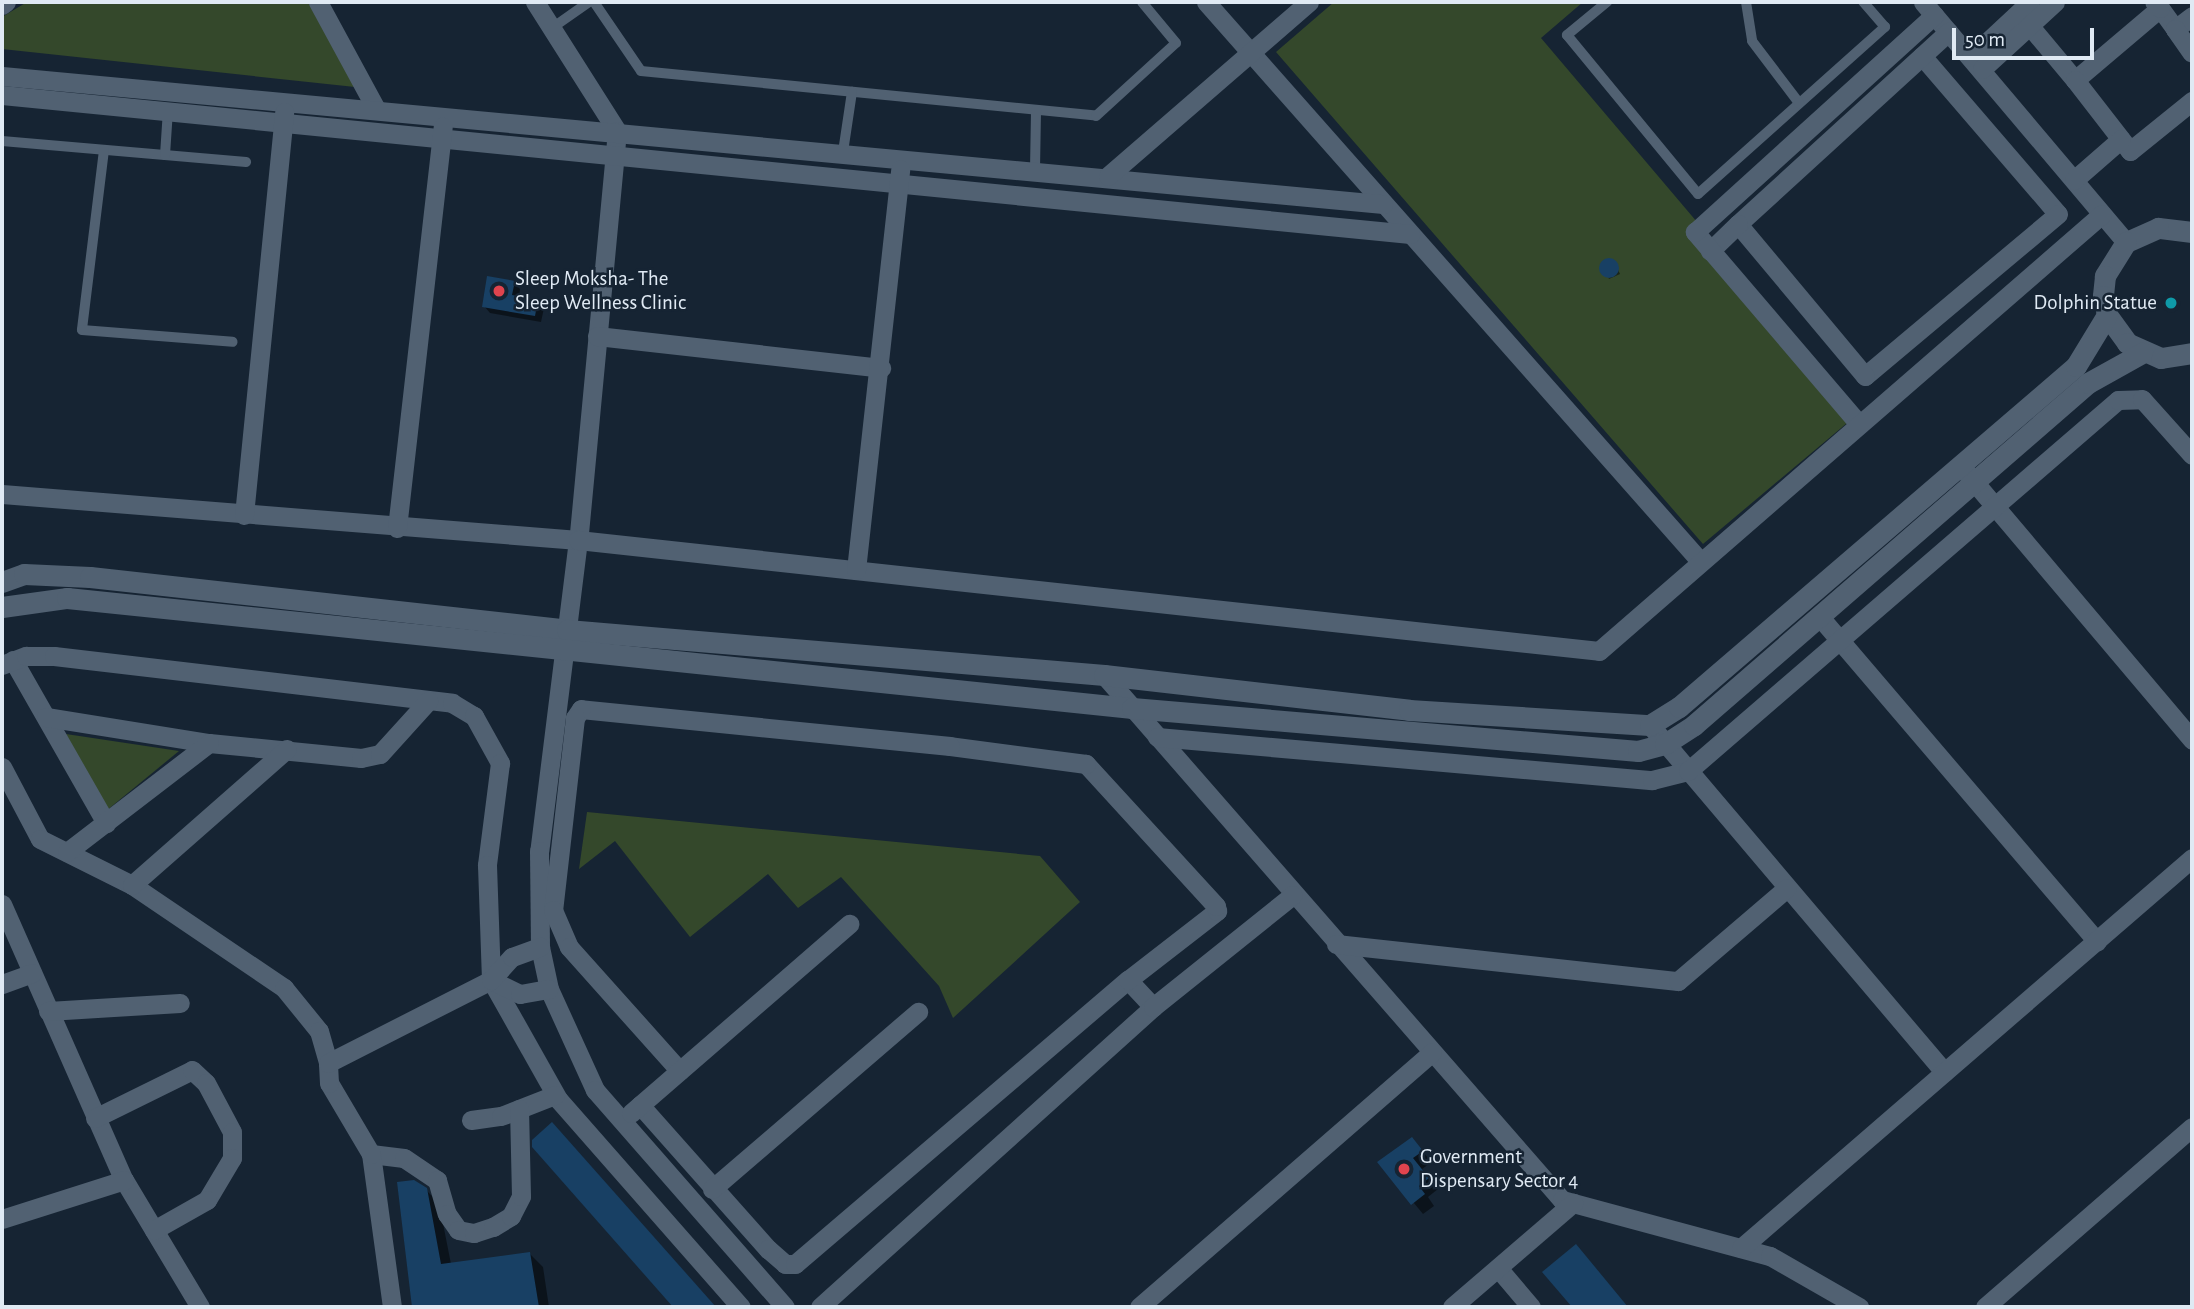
<!DOCTYPE html>
<html>
<head>
<meta charset="utf-8">
<style>
  body { margin:0 }
  #map { position:relative; width:2194px; height:1309px; overflow:hidden; background:#162433; font-family:"Alegreya Sans",sans-serif }
  div>[style] { position:absolute }
  .green>* { inset:0; background:#34482b }
  .shadow>* { inset:0; background:#0007 }
  .building>* { inset:0; background:#184064 }
  .round { border-radius:50% }
  .service>* { height:10px; margin:-5px; padding:0 5px; transform-origin:5px; border-radius:5px; background:#516172 }
  .minor>* { height:19px; margin:-9.5px; padding:0 9.5px; transform-origin:9.5px; border-radius:9.5px; background:#516172 }
  .tertiary>* { height:21px; margin:-10.5px; padding:0 10.5px; transform-origin:10.5px; border-radius:10.5px; background:#516172 }
  .dots>* { width:19px; height:19px; translate:-50% -50%; box-sizing:border-box; border:4px solid #162433; border-radius:50% }
  span { translate:-50% -50%; white-space:nowrap; text-align:center; line-height:1.15; -webkit-text-stroke:5px #162433; paint-order:stroke }
  .poi-label { font-size:21px; color:#e0eaf4 }
  .left { translate:0 -50%; text-align:left }
  .right { translate:-100% -50%; text-align:right }
  .frame { position:absolute; inset:0; border:4px solid #e0eaf4; pointer-events:none }
  .scale { position:absolute; left:1952px; top:28px; width:142px; height:32px; box-sizing:border-box; border:4px solid #e0eaf4; border-top:0; padding-left:9px; font-size:21px; line-height:24px; white-space:nowrap; color:#e0eaf4; -webkit-text-stroke:5px #162433; paint-order:stroke }
</style>
</head>
<body>
<div id="map">
  <div class="green">
    <div style="clip-path:polygon(27px 2px,308px 2px,355px 87px,2px 49px,2px 17px)"></div>
    <div style="clip-path:polygon(1334px 2px,1583px 2px,1541px 38px,1859px 413px,1703px 544px,1276px 52px)"></div>
    <div style="clip-path:polygon(66px 734px,179px 751px,106px 811px)"></div>
    <div style="clip-path:polygon(587px 812px,1040px 856px,1080px 902px,953px 1018px,939px 986px,841px 877px,798px 908px,768px 874px,690px 937px,615px 841px,579px 869px)"></div>
  </div>
  <div class="shadow">
    <div style="clip-path:polygon(1614px 261px,1620px 274px,1609px 279px,1602px 264px)"></div>
    <div style="clip-path:polygon(514px 283px,520px 289px,519px 298px,537px 301px,544px 308px,541px 322px,490px 313px,484px 306px)"></div>
    <div style="clip-path:polygon(1412px 1140px,1432px 1162px,1422px 1169px,1438px 1189px,1428px 1197px,1434px 1206px,1423px 1214px,1380px 1162px)"></div>
    <div style="clip-path:polygon(399px 1183px,425px 1189px,439px 1203px,451px 1264px,530px 1254px,543px 1267px,549px 1307px,414px 1307px)"></div>
  </div>
  <div class="building">
    <div class="round" style="left:1599px;top:258px;width:20px;height:20px"></div>
    <div style="clip-path:polygon(487px 276px,515px 281px,512px 295px,538px 300px,535px 316px,482px 307px)"></div>
    <div style="clip-path:polygon(552px 1122px,716px 1307px,673px 1307px,532px 1147px,532px 1140px)"></div>
    <div style="clip-path:polygon(1412px 1137px,1423px 1151px,1413px 1158px,1429px 1178px,1419px 1186px,1425px 1194px,1411px 1205px,1377px 1162px)"></div>
    <div style="clip-path:polygon(414px 1180px,427px 1188px,441px 1264px,530px 1252px,539px 1307px,412px 1307px,397px 1182px)"></div>
    <div style="clip-path:polygon(1576px 1244px,1628px 1307px,1572px 1307px,1542px 1272px)"></div>
  </div>
  <div class="service">
    <div style="left:594px;top:2px;width:83px;rotate:55.7deg"></div>
    <div style="left:641px;top:71px;width:457px;rotate:5.6deg"></div>
    <div style="left:1096px;top:116px;width:108px;rotate:-42.4deg"></div>
    <div style="left:1176px;top:43px;width:53px;rotate:-129.7deg"></div>
    <div style="left:1607px;top:2px;width:52px;rotate:140.5deg"></div>
    <div style="left:1567px;top:35px;width:206px;rotate:50.5deg"></div>
    <div style="left:1698px;top:194px;width:251px;rotate:-41.8deg"></div>
    <div style="left:1885px;top:27px;width:33px;rotate:-131deg"></div>
    <div style="left:1746px;top:2px;width:39px;rotate:81deg"></div>
    <div style="left:1752px;top:41px;width:78px;rotate:52.8deg"></div>
    <div style="left:552px;top:28px;width:45px;rotate:-35.1deg"></div>
    <div style="left:2px;top:141px;width:245px;rotate:4.9deg"></div>
    <div style="left:104px;top:150px;width:181px;rotate:97deg"></div>
    <div style="left:82px;top:330px;width:151px;rotate:4.5deg"></div>
    <div style="left:843px;top:152px;width:61px;rotate:-81.5deg"></div>
    <div style="left:165px;top:155px;width:45px;rotate:-86.2deg"></div>
    <div style="left:1035px;top:169px;width:59px;rotate:-89deg"></div>
  </div>
  <div class="minor">
    <div style="left:318px;top:2px;width:122px;rotate:61.5deg"></div>
    <div style="left:535px;top:2px;width:153px;rotate:57.6deg"></div>
    <div style="left:617px;top:131px;width:411px;rotate:95.4deg"></div>
    <div style="left:578px;top:540px;width:313px;rotate:97.1deg"></div>
    <div style="left:539px;top:851px;width:96px;rotate:89.4deg"></div>
    <div style="left:540px;top:947px;width:43px;rotate:77.9deg"></div>
    <div style="left:549px;top:989px;width:111px;rotate:65.5deg"></div>
    <div style="left:595px;top:1090px;width:288px;rotate:48.8deg"></div>
    <div style="left:1206px;top:2px;width:746px;rotate:48.53deg"></div>
    <div style="left:1923px;top:2px;width:314px;rotate:49.8deg"></div>
    <div style="left:2px;top:5px;width:5px;rotate:-37deg"></div>
    <div style="left:2160px;top:8px;width:26px;rotate:54deg"></div>
    <div style="left:2175px;top:29px;width:21px;rotate:-37deg"></div>
    <div style="left:2029px;top:25px;width:72px;rotate:50.1deg"></div>
    <div style="left:2075px;top:80px;width:111px;rotate:-40.3deg"></div>
    <div style="left:2160px;top:8px;width:8px;rotate:-135deg"></div>
    <div style="left:2175px;top:29px;width:29px;rotate:55deg"></div>
    <div style="left:1922px;top:56px;width:208px;rotate:49.3deg"></div>
    <div style="left:2058px;top:214px;width:252px;rotate:140deg"></div>
    <div style="left:1865px;top:376px;width:198px;rotate:-129.9deg"></div>
    <div style="left:1738px;top:224px;width:285px;rotate:-42.4deg"></div>
    <div style="left:1971px;top:57px;width:81px;rotate:-43deg"></div>
    <div style="left:1982px;top:69px;width:99px;rotate:-42.5deg"></div>
    <div style="left:2px;top:76px;width:1387px;rotate:5.3deg"></div>
    <div style="left:2075px;top:80px;width:90px;rotate:52.2deg"></div>
    <div style="left:2130px;top:151px;width:80px;rotate:-38.9deg"></div>
    <div style="left:2px;top:95px;width:1415px;rotate:5.64deg"></div>
    <div style="left:1108px;top:176px;width:266px;rotate:-40.9deg"></div>
    <div style="left:2074px;top:180px;width:62px;rotate:-41.1deg"></div>
    <div style="left:1710px;top:251px;width:39px;rotate:-44deg"></div>
    <div style="left:597px;top:336px;width:286px;rotate:6.4deg"></div>
    <div style="left:1859px;top:424px;width:253px;rotate:-130.5deg"></div>
    <div style="left:1695px;top:232px;width:323px;rotate:-42.2deg"></div>
    <div style="left:1965px;top:471px;width:352px;rotate:49.8deg"></div>
    <div style="left:2px;top:494px;width:578px;rotate:4.57deg"></div>
    <div style="left:578px;top:540px;width:1027px;rotate:6.2deg"></div>
    <div style="left:1599px;top:651px;width:666px;rotate:-40.98deg"></div>
    <div style="left:244px;top:515px;width:405px;rotate:-84.3deg"></div>
    <div style="left:397px;top:528px;width:404px;rotate:-83.5deg"></div>
    <div style="left:856px;top:570px;width:403px;rotate:-83.7deg"></div>
    <div style="left:1819px;top:616px;width:428px;rotate:49.5deg"></div>
    <div style="left:13px;top:660px;width:188px;rotate:60.3deg"></div>
    <div style="left:2px;top:665px;width:26px;rotate:-21deg"></div>
    <div style="left:26px;top:656px;width:28px"></div>
    <div style="left:54px;top:656px;width:401px;rotate:6.7deg"></div>
    <div style="left:452px;top:703px;width:26px;rotate:31deg"></div>
    <div style="left:474px;top:716px;width:54px;rotate:61deg"></div>
    <div style="left:500px;top:763px;width:103px;rotate:97.3deg"></div>
    <div style="left:487px;top:865px;width:115px;rotate:88deg"></div>
    <div style="left:491px;top:980px;width:137px;rotate:60.6deg"></div>
    <div style="left:558px;top:1099px;width:277px;rotate:48.7deg"></div>
    <div style="left:1104px;top:675px;width:697px;rotate:48.9deg"></div>
    <div style="left:1562px;top:1200px;width:215px;rotate:15.1deg"></div>
    <div style="left:1770px;top:1256px;width:103px;rotate:29.8deg"></div>
    <div style="left:46px;top:717px;width:165px;rotate:9.1deg"></div>
    <div style="left:209px;top:743px;width:153px;rotate:5.6deg"></div>
    <div style="left:361px;top:758px;width:19px;rotate:-12deg"></div>
    <div style="left:380px;top:754px;width:72px;rotate:-47.8deg"></div>
    <div style="left:1650px;top:725px;width:455px;rotate:49.7deg"></div>
    <div style="left:1157px;top:737px;width:497px;rotate:5deg"></div>
    <div style="left:1652px;top:780px;width:37px;rotate:-14deg"></div>
    <div style="left:1688px;top:771px;width:568px;rotate:-40.79deg"></div>
    <div style="left:2118px;top:400px;width:24px;rotate:-2deg"></div>
    <div style="left:2142px;top:399px;width:75px;rotate:48.2deg"></div>
    <div style="left:2px;top:767px;width:81px;rotate:62.2deg"></div>
    <div style="left:40px;top:839px;width:103px;rotate:26.6deg"></div>
    <div style="left:132px;top:885px;width:184px;rotate:34.1deg"></div>
    <div style="left:284px;top:988px;width:55px;rotate:50.9deg"></div>
    <div style="left:319px;top:1031px;width:33px;rotate:74deg"></div>
    <div style="left:67px;top:852px;width:179px;rotate:-37.5deg"></div>
    <div style="left:132px;top:885px;width:206px;rotate:-41.3deg"></div>
    <div style="left:2px;top:904px;width:302px;rotate:66.2deg"></div>
    <div style="left:124px;top:1180px;width:148px;rotate:59.1deg"></div>
    <div style="left:1336px;top:944px;width:344px;rotate:6.2deg"></div>
    <div style="left:1678px;top:981px;width:143px;rotate:-40.5deg"></div>
    <div style="left:491px;top:980px;width:32px;rotate:26deg"></div>
    <div style="left:520px;top:994px;width:29px;rotate:-10deg"></div>
    <div style="left:1128px;top:980px;width:37px;rotate:47deg"></div>
    <div style="left:2px;top:984px;width:32px;rotate:-20deg"></div>
    <div style="left:48px;top:1011px;width:132px;rotate:-3.5deg"></div>
    <div style="left:640px;top:1105px;width:193px;rotate:48.4deg"></div>
    <div style="left:768px;top:1249px;width:23px;rotate:41deg"></div>
    <div style="left:785px;top:1264px;width:10px"></div>
    <div style="left:795px;top:1264px;width:438px;rotate:-40.5deg"></div>
    <div style="left:1128px;top:980px;width:113px;rotate:-37.8deg"></div>
    <div style="left:1217px;top:911px;width:5px;rotate:-101deg"></div>
    <div style="left:1216px;top:906px;width:193px;rotate:-132.5deg"></div>
    <div style="left:1086px;top:764px;width:137px;rotate:-172.5deg"></div>
    <div style="left:950px;top:746px;width:371px;rotate:-174.3deg"></div>
    <div style="left:581px;top:709px;width:11px;rotate:124deg"></div>
    <div style="left:575px;top:718px;width:193px;rotate:96.5deg"></div>
    <div style="left:553px;top:910px;width:40px;rotate:66.6deg"></div>
    <div style="left:569px;top:947px;width:166px;rotate:48.2deg"></div>
    <div style="left:631px;top:1113px;width:289px;rotate:-40.9deg"></div>
    <div style="left:95px;top:1118px;width:108px;rotate:-26.3deg"></div>
    <div style="left:192px;top:1070px;width:19px;rotate:43deg"></div>
    <div style="left:206px;top:1083px;width:55px;rotate:62deg"></div>
    <div style="left:232px;top:1132px;width:26px;rotate:90deg"></div>
    <div style="left:232px;top:1158px;width:49px;rotate:120.8deg"></div>
    <div style="left:207px;top:1200px;width:61px;rotate:150.5deg"></div>
    <div style="left:471px;top:1120px;width:30px;rotate:-8deg"></div>
    <div style="left:501px;top:1116px;width:58px;rotate:-21.3deg"></div>
    <div style="left:371px;top:1154px;width:33px;rotate:7deg"></div>
    <div style="left:404px;top:1158px;width:40px;rotate:34deg"></div>
    <div style="left:437px;top:1180px;width:35px;rotate:74deg"></div>
    <div style="left:447px;top:1214px;width:19px;rotate:55deg"></div>
    <div style="left:458px;top:1230px;width:16px;rotate:11deg"></div>
    <div style="left:474px;top:1233px;width:20px;rotate:-18deg"></div>
    <div style="left:493px;top:1227px;width:21px;rotate:-31deg"></div>
    <div style="left:511px;top:1216px;width:22px;rotate:-63deg"></div>
    <div style="left:521px;top:1196px;width:87px;rotate:-91.3deg"></div>
    <div style="left:712px;top:1189px;width:272px;rotate:-40.7deg"></div>
    <div style="left:2px;top:1219px;width:128px;rotate:-17.7deg"></div>
    <div style="left:1741px;top:1248px;width:596px;rotate:-40.85deg"></div>
    <div style="left:1498px;top:1268px;width:51px;rotate:49.8deg"></div>
    <div style="left:392px;top:1307px;width:154px;rotate:-97.8deg"></div>
    <div style="left:371px;top:1154px;width:82px;rotate:-120.6deg"></div>
    <div style="left:329px;top:1083px;width:20px;rotate:-93deg"></div>
    <div style="left:328px;top:1063px;width:183px;rotate:-27deg"></div>
    <div style="left:491px;top:980px;width:31px;rotate:-48deg"></div>
    <div style="left:512px;top:957px;width:30px;rotate:-20deg"></div>
    <div style="left:820px;top:1307px;width:448px;rotate:-42deg"></div>
    <div style="left:1153px;top:1007px;width:179px;rotate:-38.7deg"></div>
    <div style="left:1139px;top:1307px;width:388px;rotate:-41deg"></div>
    <div style="left:1452px;top:1307px;width:160px;rotate:-40.7deg"></div>
    <div style="left:1985px;top:1307px;width:274px;rotate:-41deg"></div>
  </div>
  <div class="tertiary">
    <div style="left:2192px;top:232px;width:34px;rotate:-173deg"></div>
    <div style="left:2158px;top:228px;width:35px;rotate:156deg"></div>
    <div style="left:2126px;top:242px;width:40px;rotate:122deg"></div>
    <div style="left:2105px;top:276px;width:20px;rotate:96deg"></div>
    <div style="left:2103px;top:296px;width:19px;rotate:78deg"></div>
    <div style="left:2107px;top:315px;width:34px;rotate:54deg"></div>
    <div style="left:2127px;top:343px;width:37px;rotate:24deg"></div>
    <div style="left:2161px;top:358px;width:31px;rotate:-9deg"></div>
    <div style="left:2px;top:582px;width:23px;rotate:-20deg"></div>
    <div style="left:24px;top:574px;width:66px;rotate:2.6deg"></div>
    <div style="left:90px;top:577px;width:480px;rotate:6.3deg"></div>
    <div style="left:567px;top:630px;width:539px;rotate:4.79deg"></div>
    <div style="left:1104px;top:675px;width:307px;rotate:6.5deg"></div>
    <div style="left:1409px;top:710px;width:241px;rotate:3.6deg"></div>
    <div style="left:1650px;top:725px;width:34px;rotate:-32deg"></div>
    <div style="left:1679px;top:707px;width:523px;rotate:-40.66deg"></div>
    <div style="left:2076px;top:366px;width:60px;rotate:-58.7deg"></div>
    <div style="left:2px;top:607px;width:66px;rotate:-7.9deg"></div>
    <div style="left:67px;top:598px;width:1071px;rotate:5.9deg"></div>
    <div style="left:1132px;top:708px;width:508px;rotate:4.86deg"></div>
    <div style="left:1638px;top:751px;width:28px;rotate:-15deg"></div>
    <div style="left:1665px;top:744px;width:35px;rotate:-33deg"></div>
    <div style="left:1694px;top:725px;width:522px;rotate:-40.96deg"></div>
    <div style="left:2088px;top:383px;width:62px;rotate:-29.1deg"></div>
  </div>
  <div class="dots">
    <div style="left:499px;top:291px;background:#e0444e"></div>
    <div style="left:2171px;top:303px;background:#0f9aa8"></div>
    <div style="left:1404px;top:1169px;background:#e0444e"></div>
  </div>
  <div class="poi-label">
    <span class="left" style="left:515px;top:291px">Sleep Moksha- The<br>Sleep Wellness Clinic</span>
    <span class="right" style="left:2157px;top:303px">Dolphin Statue</span>
    <span class="left" style="left:1420px;top:1169px">Government<br>Dispensary Sector 4</span>
  </div>
  <div class="frame"></div>
  <div class="scale">50 m</div>
</div>
</body>
</html>
